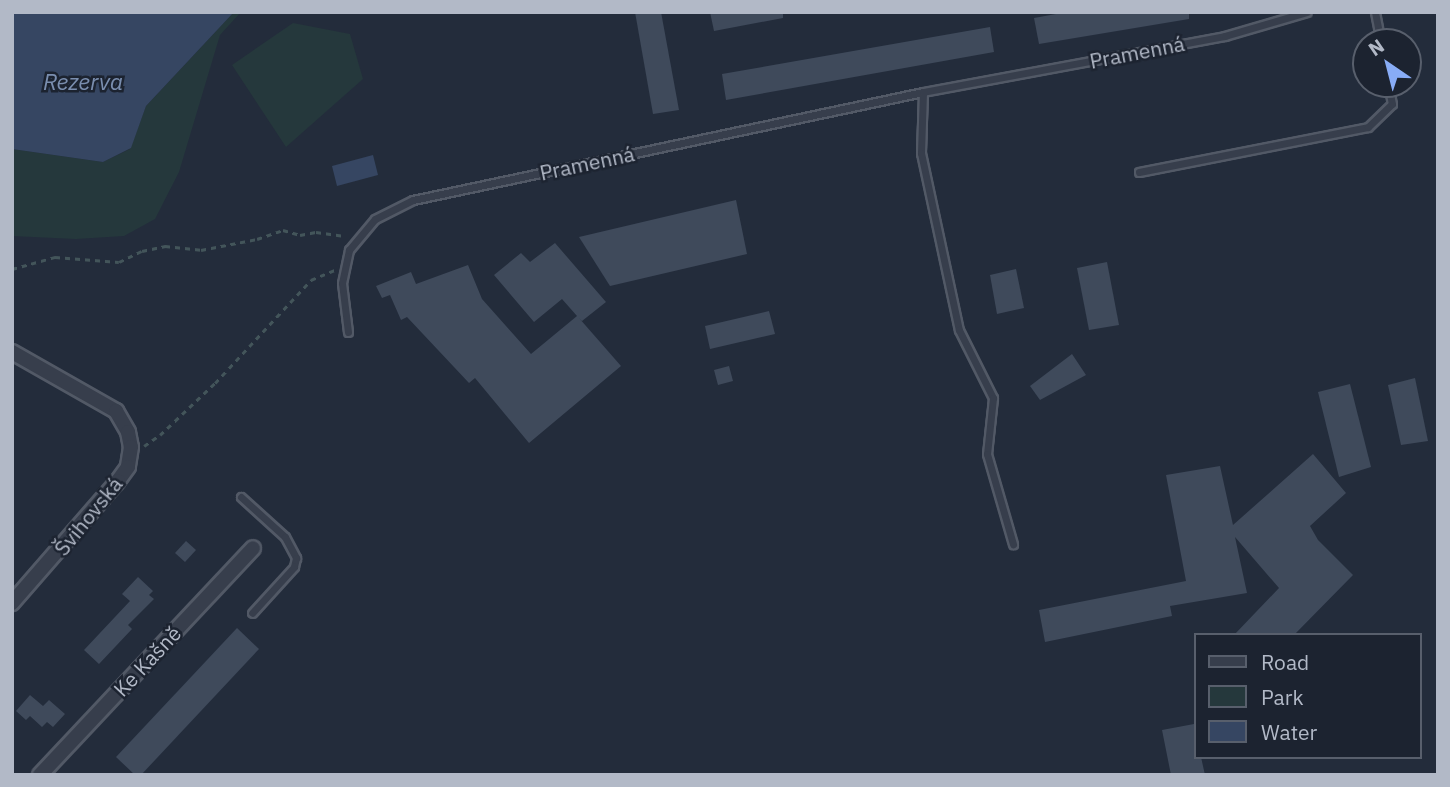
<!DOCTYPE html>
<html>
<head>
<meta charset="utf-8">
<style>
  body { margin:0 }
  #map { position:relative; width:1450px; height:787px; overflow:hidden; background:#232c3b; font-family:"IBM Plex Sans",sans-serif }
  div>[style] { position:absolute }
  .green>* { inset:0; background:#25383c }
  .water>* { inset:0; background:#364662 }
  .building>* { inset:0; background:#3f4a5b }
  .path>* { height:2.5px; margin-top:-1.25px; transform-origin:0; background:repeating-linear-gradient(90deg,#43555a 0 5px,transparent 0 10px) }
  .roads { filter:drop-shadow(2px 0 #525966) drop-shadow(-2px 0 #525966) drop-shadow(0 2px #525966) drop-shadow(0 -2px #525966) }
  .lane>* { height:7px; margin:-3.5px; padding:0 3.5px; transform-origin:3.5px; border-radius:3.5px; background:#373e4c }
  .street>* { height:14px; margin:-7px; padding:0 7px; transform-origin:7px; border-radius:7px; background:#373e4c }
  span { translate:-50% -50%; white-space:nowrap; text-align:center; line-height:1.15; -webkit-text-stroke:5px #1c2330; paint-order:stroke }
  .street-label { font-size:21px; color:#b2b9c7 }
  .water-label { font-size:23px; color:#7a8eaf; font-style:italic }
  .frame { position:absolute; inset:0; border:14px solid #b2b9c7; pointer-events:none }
  .legend { position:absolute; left:1194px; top:633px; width:228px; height:126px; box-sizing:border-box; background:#1c2330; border:2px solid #585f6c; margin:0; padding:9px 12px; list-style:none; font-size:21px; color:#b2b9c7 }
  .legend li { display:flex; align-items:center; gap:14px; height:35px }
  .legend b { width:35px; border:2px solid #585f6c }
  .north { position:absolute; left:1352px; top:28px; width:70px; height:70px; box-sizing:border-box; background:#1c2330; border:2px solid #585f6c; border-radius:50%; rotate:325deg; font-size:19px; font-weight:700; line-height:28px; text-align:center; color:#b2b9c7 }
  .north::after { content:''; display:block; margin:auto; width:24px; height:32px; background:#88acf6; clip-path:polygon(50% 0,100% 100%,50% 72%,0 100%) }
</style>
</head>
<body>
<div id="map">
  <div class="green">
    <div style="clip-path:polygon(234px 12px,241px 12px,220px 35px,179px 172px,155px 219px,124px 236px,76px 239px,12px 236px,12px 149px,103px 162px,130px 149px,146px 106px)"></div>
    <div style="clip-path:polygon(293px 23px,350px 34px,363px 79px,286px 147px,232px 65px)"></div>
  </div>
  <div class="water">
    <div style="clip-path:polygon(12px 12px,234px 12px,146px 106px,131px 148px,103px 162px,12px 149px)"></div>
    <div style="clip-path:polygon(373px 155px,378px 175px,337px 186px,332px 166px)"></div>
  </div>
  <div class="building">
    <div style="clip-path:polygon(635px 12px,661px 12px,679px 110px,653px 114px)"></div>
    <div style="clip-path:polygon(710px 12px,783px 12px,783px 18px,714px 31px)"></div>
    <div style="clip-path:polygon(1067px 12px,1189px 12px,1189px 19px,1039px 44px,1034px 18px)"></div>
    <div style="clip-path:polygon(990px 27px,994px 52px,726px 100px,722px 74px)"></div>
    <div style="clip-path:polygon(736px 200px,747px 254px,610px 286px,579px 237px)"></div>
    <div style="clip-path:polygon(555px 243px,606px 302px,582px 321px,579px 318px,621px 366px,529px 443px,475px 378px,469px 383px,407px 317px,401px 320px,390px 295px,382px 298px,376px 286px,411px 272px,416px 284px,468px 265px,482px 299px,531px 354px,577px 316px,562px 299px,534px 322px,494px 275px,521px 253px,530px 262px)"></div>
    <div style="clip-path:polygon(1107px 262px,1119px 325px,1089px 330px,1077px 268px)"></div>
    <div style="clip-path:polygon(1016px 269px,1024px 308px,997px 314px,990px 275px)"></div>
    <div style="clip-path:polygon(769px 311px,775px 334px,710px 349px,705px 326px)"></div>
    <div style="clip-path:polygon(1072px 354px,1086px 375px,1040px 400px,1030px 386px)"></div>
    <div style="clip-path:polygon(729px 366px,733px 381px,718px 385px,714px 370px)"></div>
    <div style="clip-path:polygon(1415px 378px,1428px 441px,1401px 445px,1388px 385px)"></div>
    <div style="clip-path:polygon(1350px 384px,1371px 467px,1339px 477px,1318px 392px)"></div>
    <div style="clip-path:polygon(1313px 454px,1346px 493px,1310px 526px,1318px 540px,1353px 575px,1294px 635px,1234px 635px,1279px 588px,1235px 537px,1247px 593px,1170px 606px,1172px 616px,1045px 642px,1039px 610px,1186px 581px,1166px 475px,1220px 466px,1233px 525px)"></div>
    <div style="clip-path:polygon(186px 541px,196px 550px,185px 562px,175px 553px)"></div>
    <div style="clip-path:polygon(138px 577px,153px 591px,149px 595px,154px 599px,128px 625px,132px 629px,99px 664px,84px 650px,130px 601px,122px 594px)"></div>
    <div style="clip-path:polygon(237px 628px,259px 649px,141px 775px,135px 775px,116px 757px)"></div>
    <div style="clip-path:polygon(30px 695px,43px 706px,49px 700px,65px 714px,53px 727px,47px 722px,42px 727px,30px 716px,26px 720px,16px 711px)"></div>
    <div style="clip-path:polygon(1194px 724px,1196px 757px,1201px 757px,1205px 775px,1171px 775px,1162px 730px)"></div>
  </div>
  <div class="path">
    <div style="left:12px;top:269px;width:45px;rotate:-15.6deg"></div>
    <div style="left:55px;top:257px;width:64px;rotate:4.5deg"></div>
    <div style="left:119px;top:262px;width:25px;rotate:-26deg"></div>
    <div style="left:142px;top:251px;width:24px;rotate:-12deg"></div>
    <div style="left:165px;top:246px;width:36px;rotate:6deg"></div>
    <div style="left:201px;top:250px;width:57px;rotate:-11.1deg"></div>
    <div style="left:257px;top:239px;width:28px;rotate:-19deg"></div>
    <div style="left:283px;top:230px;width:18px;rotate:16deg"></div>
    <div style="left:300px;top:235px;width:16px;rotate:-11deg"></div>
    <div style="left:316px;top:232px;width:29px;rotate:8deg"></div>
    <div style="left:144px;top:446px;width:19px;rotate:-35deg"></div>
    <div style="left:160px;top:435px;width:76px;rotate:-43.4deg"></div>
    <div style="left:215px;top:383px;width:141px;rotate:-47deg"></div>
    <div style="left:311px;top:280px;width:26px;rotate:-23deg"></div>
  </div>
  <div class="roads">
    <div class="lane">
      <div style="left:1375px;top:12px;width:31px;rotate:79deg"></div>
      <div style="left:923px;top:92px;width:61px;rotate:91.9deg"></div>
      <div style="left:921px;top:153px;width:181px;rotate:77.9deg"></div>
      <div style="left:959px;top:330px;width:76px;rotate:63.4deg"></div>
      <div style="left:993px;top:398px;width:56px;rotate:96.1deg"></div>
      <div style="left:987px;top:454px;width:94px;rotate:73.9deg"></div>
      <div style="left:1139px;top:172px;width:233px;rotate:-11.1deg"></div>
      <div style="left:1368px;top:127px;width:33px;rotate:-44deg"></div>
      <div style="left:1392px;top:104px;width:20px;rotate:-101deg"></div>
      <div style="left:348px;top:332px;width:49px;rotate:-97deg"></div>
      <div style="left:342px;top:283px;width:34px;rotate:-78deg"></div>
      <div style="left:349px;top:250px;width:40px;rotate:-50deg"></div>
      <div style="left:375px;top:219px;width:42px;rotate:-26.6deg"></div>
      <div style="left:413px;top:200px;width:521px;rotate:-11.96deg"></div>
      <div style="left:923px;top:92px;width:307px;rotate:-10.5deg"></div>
      <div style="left:1225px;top:36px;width:85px;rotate:-16.3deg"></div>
      <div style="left:241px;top:497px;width:59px;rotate:42.3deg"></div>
      <div style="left:285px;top:537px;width:24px;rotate:62deg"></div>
      <div style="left:296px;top:558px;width:9px;rotate:103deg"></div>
      <div style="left:294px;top:567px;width:62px;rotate:132.4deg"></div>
    </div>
    <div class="street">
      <div style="left:12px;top:352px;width:120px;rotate:29.6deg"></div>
      <div style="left:116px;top:411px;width:24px;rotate:60deg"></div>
      <div style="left:128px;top:432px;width:15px;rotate:79deg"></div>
      <div style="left:131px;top:447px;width:20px;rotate:99deg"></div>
      <div style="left:128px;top:467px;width:17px;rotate:126deg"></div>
      <div style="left:118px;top:481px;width:162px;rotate:131deg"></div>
      <div style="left:40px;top:775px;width:311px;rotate:-46.8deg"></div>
    </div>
  </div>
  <div class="street-label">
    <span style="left:1137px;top:52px;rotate:-11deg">Pramenná</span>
    <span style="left:587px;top:163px;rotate:-12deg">Pramenná</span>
    <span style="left:88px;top:516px;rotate:-51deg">Švihovská</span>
    <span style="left:147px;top:661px;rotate:-47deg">Ke Kašně</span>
  </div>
  <div class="water-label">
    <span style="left:83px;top:81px">Rezerva</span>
  </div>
  <div class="frame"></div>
  <ul class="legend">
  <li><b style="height:9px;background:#373e4c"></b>Road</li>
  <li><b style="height:19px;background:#25383c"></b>Park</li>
  <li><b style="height:19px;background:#364662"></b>Water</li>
  </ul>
  <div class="north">N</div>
</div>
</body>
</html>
